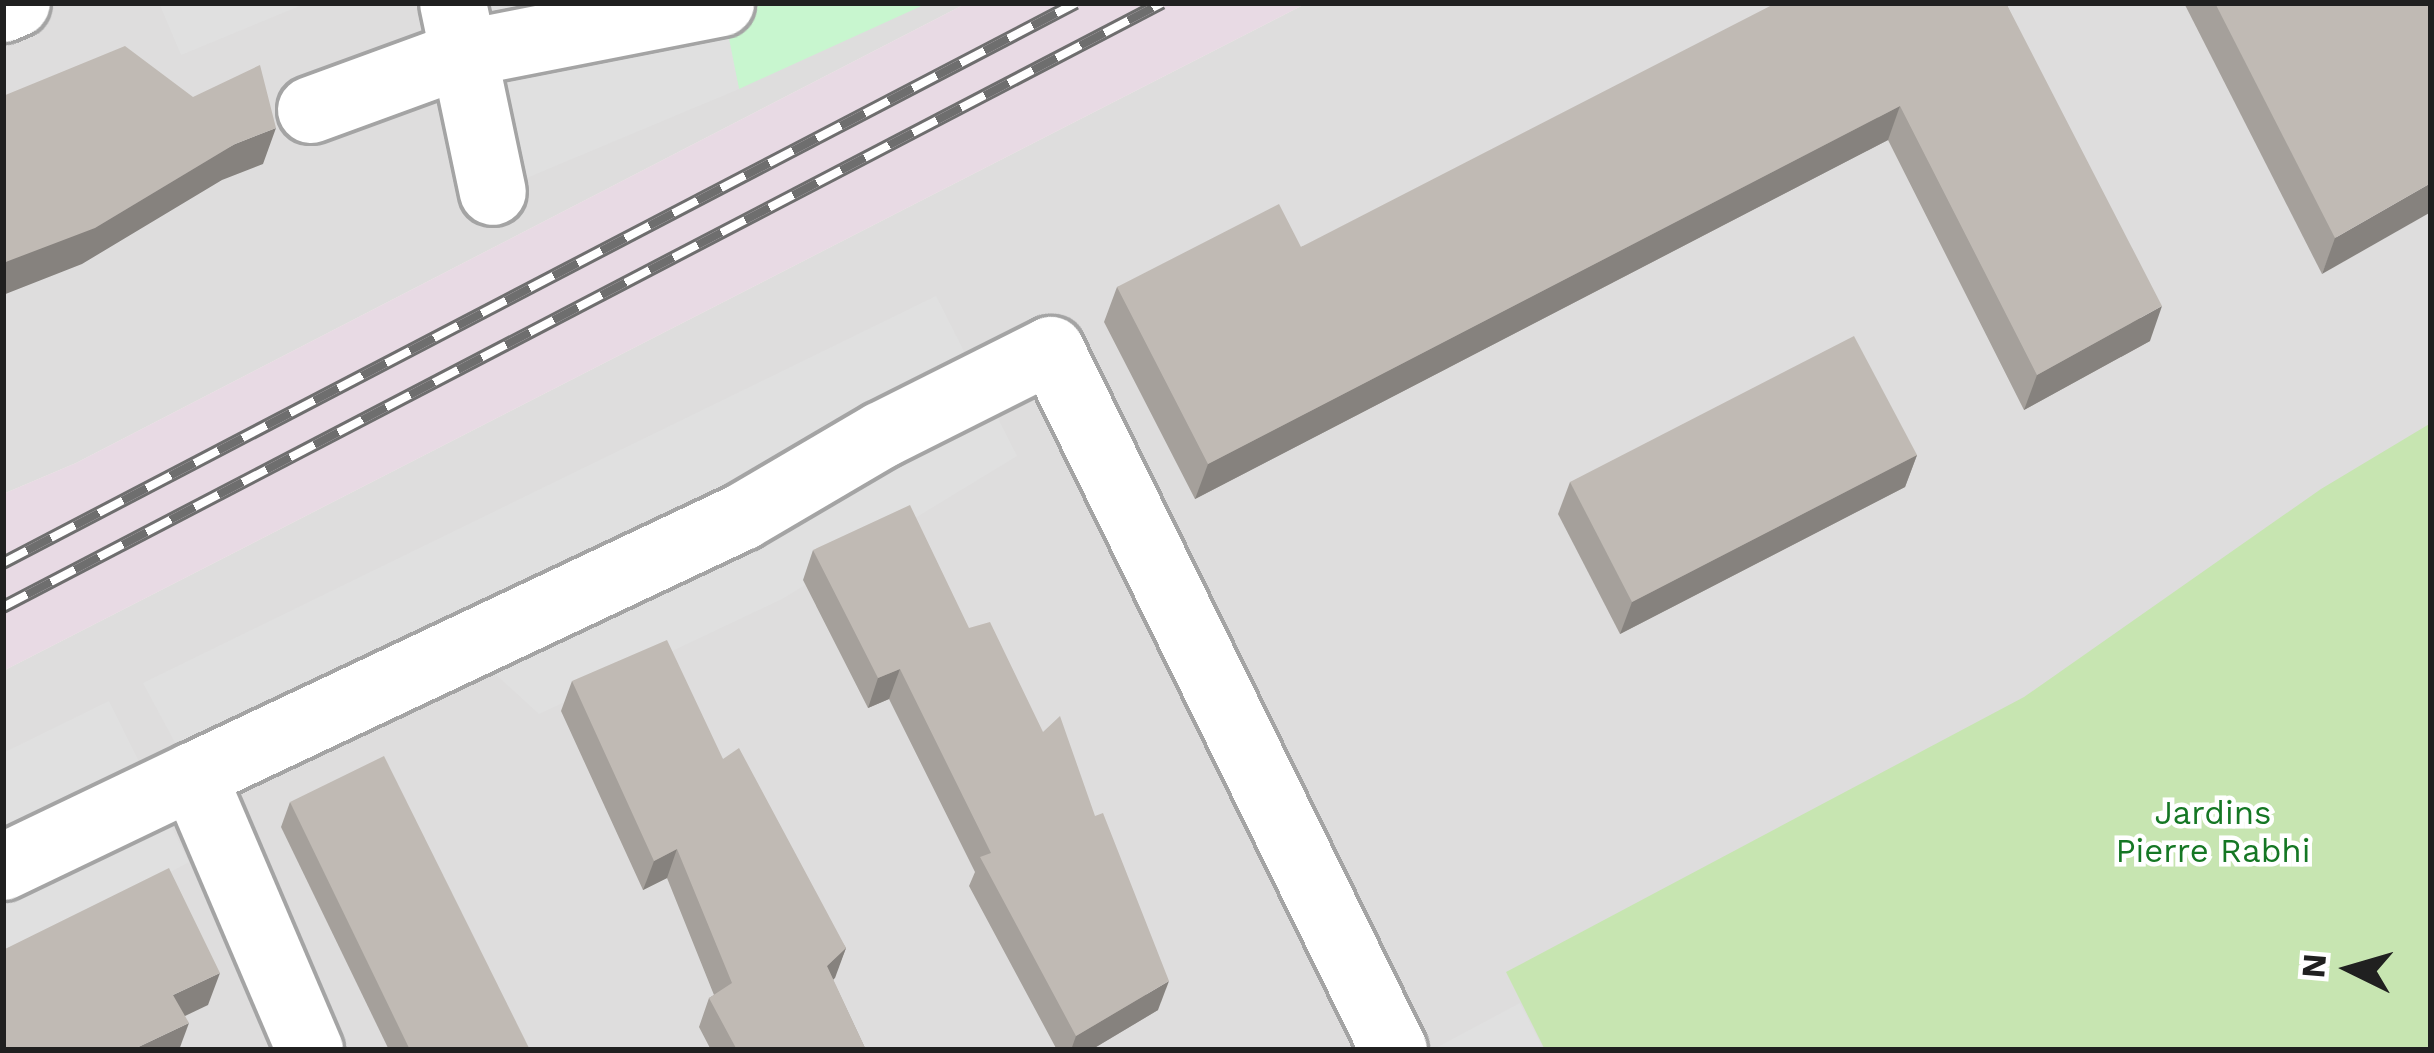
<!DOCTYPE html>
<html>
<head>
<meta charset="utf-8">
<style>
  body { margin:0 }
  #map { position:relative; width:2434px; height:1053px; overflow:hidden; background:#f0ede7; font-family:"Work Sans",sans-serif }
  div>[style] { position:absolute }
  .residential>* { inset:0; background:#dedddd }
  .industrial>* { inset:0; background:#e8dae4 }
  .grass>* { inset:0; background:#c7e5b1 }
  .park>* { inset:0; background:#c8f6cf }
  .parking>* { inset:0; background:#e0e0e0 }
  .roads { filter:drop-shadow(3px 0 #a4a4a4) drop-shadow(-3px 0 #a4a4a4) drop-shadow(0 3px #a4a4a4) drop-shadow(0 -3px #a4a4a4) }
  .minor>* { height:66px; margin:-33px; padding:0 33px; transform-origin:33px; border-radius:33px; background:#fff }
  .rail>* { height:14px; margin-top:-7px; transform-origin:0; background:repeating-linear-gradient(90deg,#fff 0 27px,#6e6e6e 0 54px); box-sizing:border-box; border-block:3px solid #6e6e6e }
  .wall>* { inset:0; background:#a5a09b }
  .shaded-wall>* { inset:0; background:#86827e }
  .building>* { inset:0; background:#c0bab4 }
  span { translate:-50% -50%; white-space:nowrap; text-align:center; line-height:1.15; -webkit-text-stroke:9px #fff; paint-order:stroke }
  .park-label { font-size:33px; color:#157724 }
  .frame { position:absolute; inset:0; border:6px solid #202020; pointer-events:none }
  .north { position:absolute; left:2290px; top:909px; width:120px; height:120px; -webkit-text-stroke:9px #fff; paint-order:stroke; rotate:275deg; font-size:33px; font-weight:700; line-height:48px; text-align:center; color:#202020 }
  .north::after { content:''; display:block; margin:auto; width:42px; height:54px; background:#202020; clip-path:polygon(50% 0,100% 100%,50% 72%,0 100%) }
</style>
</head>
<body>
<div id="map">
  <div class="residential">
    <div style="clip-path:polygon(3px 3px,967px 3px,76px 463px,3px 494px)"></div>
    <div style="clip-path:polygon(1307px 3px,2431px 3px,2431px 1050px,3px 1050px,3px 671px)"></div>
  </div>
  <div class="industrial">
    <div style="clip-path:polygon(967px 3px,1307px 3px,3px 671px,3px 494px,76px 463px)"></div>
  </div>
  <div class="grass">
    <div style="clip-path:polygon(2431px 423px,2431px 1050px,1545px 1050px,1506px 972px,2024px 697px,2321px 489px)"></div>
  </div>
  <div class="park">
    <div style="clip-path:polygon(720px 3px,928px 3px,739px 89px)"></div>
  </div>
  <div class="parking">
    <div style="clip-path:polygon(159px 3px,307px 3px,181px 55px)"></div>
    <div style="clip-path:polygon(420px 3px,722px 3px,739px 89px,493px 192px,462px 216px,449px 96px)"></div>
    <div style="clip-path:polygon(936px 296px,1017px 456px,782px 599px,539px 714px,468px 649px,193px 776px,143px 683px)"></div>
    <div style="clip-path:polygon(109px 701px,189px 862px,3px 964px,3px 753px)"></div>
    <div style="clip-path:polygon(1520px 1003px,1544px 1050px,1432px 1050px)"></div>
  </div>
  <div class="roads">
    <div class="minor">
      <div style="left:453px;top:3px;width:193px;rotate:78.1deg"></div>
      <div style="left:3px;top:9px;width:15px;rotate:-23deg"></div>
      <div style="left:311px;top:110px;width:166px;rotate:-20.1deg"></div>
      <div style="left:467px;top:53px;width:259px;rotate:-11.1deg"></div>
      <div style="left:3px;top:867px;width:211px;rotate:-25.6deg"></div>
      <div style="left:310px;top:1050px;width:298px;rotate:-113.1deg"></div>
      <div style="left:193px;top:776px;width:607px;rotate:-25.26deg"></div>
      <div style="left:742px;top:517px;width:162px;rotate:-30.4deg"></div>
      <div style="left:882px;top:435px;width:189px;rotate:-26.7deg"></div>
      <div style="left:1051px;top:350px;width:780px;rotate:63.9deg"></div>
    </div>
  </div>
  <div class="rail">
    <div style="left:3px;top:563px;width:1210px;rotate:-27.56deg"></div>
    <div style="left:3px;top:607px;width:1307px;rotate:-27.53deg"></div>
  </div>
  <div class="wall">
    <div style="clip-path:polygon(2006px 3px,2150px 341px,2024px 410px,1888px 140px,1195px 499px,1104px 322px,1117px 287px,1301px 247px)"></div>
    <div style="clip-path:polygon(2184px 3px,2431px 3px,2322px 274px)"></div>
    <div style="clip-path:polygon(1917px 455px,1905px 487px,1620px 634px,1558px 514px,1570px 482px)"></div>
    <div style="clip-path:polygon(813px 550px,1158px 1010px,1091px 1050px,1057px 1050px,969px 886px,975px 872px,889px 699px,868px 708px,803px 580px)"></div>
    <div style="clip-path:polygon(572px 681px,723px 759px,846px 948px,833px 980px,866px 1050px,711px 1050px,699px 1027px,709px 998px,714px 995px,667px 878px,643px 890px,561px 711px)"></div>
    <div style="clip-path:polygon(290px 802px,530px 1050px,389px 1050px,281px 827px)"></div>
  </div>
  <div class="shaded-wall">
    <div style="clip-path:polygon(1900px 106px,1888px 140px,1195px 499px,1208px 464px)"></div>
    <div style="clip-path:polygon(276px 128px,263px 164px,222px 180px,82px 264px,3px 295px,3px 263px,235px 144px)"></div>
    <div style="clip-path:polygon(2431px 183px,2431px 212px,2322px 274px,2335px 238px)"></div>
    <div style="clip-path:polygon(2162px 306px,2150px 341px,2024px 410px,2037px 375px)"></div>
    <div style="clip-path:polygon(1917px 455px,1905px 487px,1620px 634px,1632px 602px)"></div>
    <div style="clip-path:polygon(900px 669px,889px 699px,868px 708px,878px 678px)"></div>
    <div style="clip-path:polygon(677px 849px,667px 878px,643px 890px,654px 861px)"></div>
    <div style="clip-path:polygon(846px 948px,835px 978px,816px 995px,827px 966px)"></div>
    <div style="clip-path:polygon(220px 973px,208px 1005px,162px 1027px,173px 995px)"></div>
    <div style="clip-path:polygon(1169px 981px,1158px 1010px,1091px 1050px,1071px 1050px,1076px 1036px)"></div>
    <div style="clip-path:polygon(189px 1023px,179px 1050px,132px 1050px)"></div>
  </div>
  <div class="building">
    <div style="clip-path:polygon(1776px 3px,2006px 3px,2162px 306px,2037px 375px,1900px 106px,1208px 464px,1117px 287px,1279px 204px,1301px 247px)"></div>
    <div style="clip-path:polygon(2215px 3px,2431px 3px,2431px 183px,2335px 238px)"></div>
    <div style="clip-path:polygon(125px 46px,193px 97px,260px 65px,276px 128px,235px 144px,95px 228px,3px 263px,3px 96px)"></div>
    <div style="clip-path:polygon(1854px 336px,1917px 455px,1632px 602px,1570px 482px)"></div>
    <div style="clip-path:polygon(910px 505px,969px 628px,990px 622px,1043px 732px,1060px 716px,1095px 816px,1103px 813px,1169px 981px,1076px 1036px,980px 857px,991px 853px,900px 669px,878px 678px,813px 550px)"></div>
    <div style="clip-path:polygon(667px 640px,723px 759px,739px 748px,846px 948px,827px 966px,866px 1050px,737px 1050px,709px 998px,732px 983px,677px 849px,654px 861px,572px 681px)"></div>
    <div style="clip-path:polygon(384px 756px,530px 1050px,410px 1050px,290px 802px)"></div>
    <div style="clip-path:polygon(169px 868px,220px 973px,173px 995px,189px 1023px,132px 1050px,3px 1050px,3px 950px)"></div>
  </div>
  <div class="park-label">
    <span style="left:2213px;top:832px">Jardins<br>Pierre Rabhi</span>
  </div>
  <div class="frame"></div>
  <div class="north">N</div>
</div>
</body>
</html>
